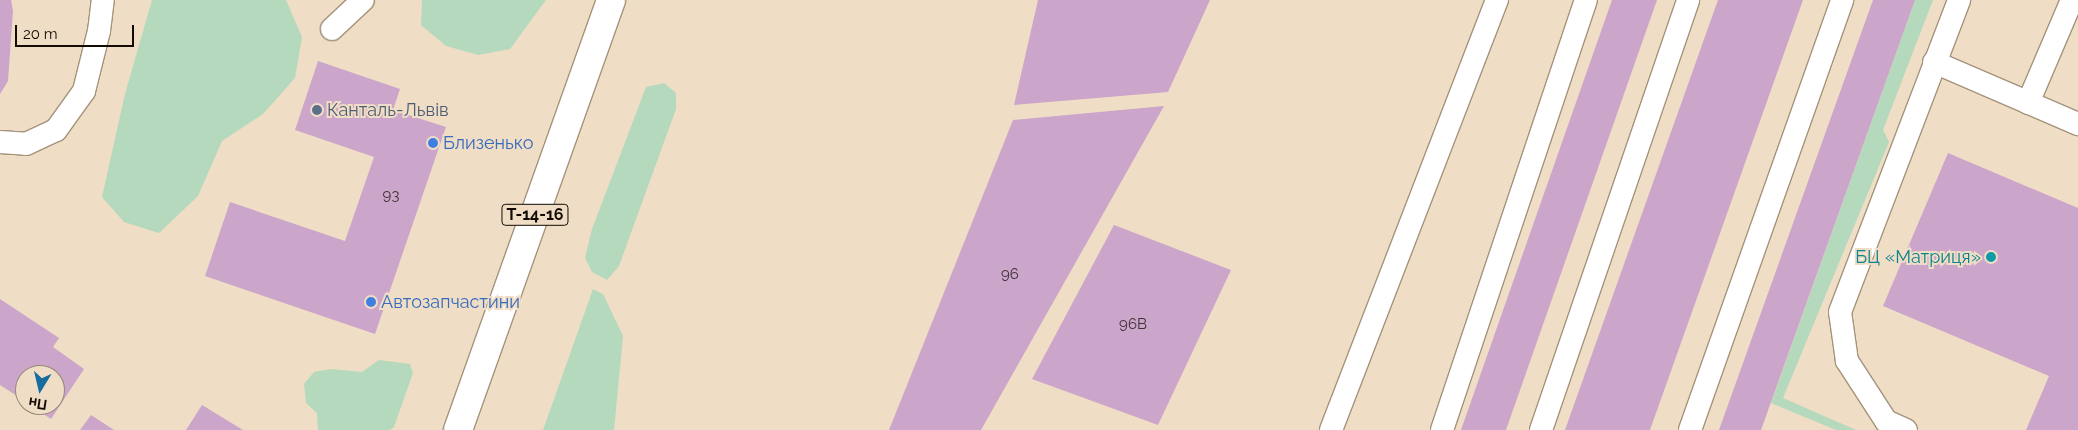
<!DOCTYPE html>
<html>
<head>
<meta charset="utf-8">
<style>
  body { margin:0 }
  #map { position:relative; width:2078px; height:430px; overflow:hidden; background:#f0ddc5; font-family:Raleway,sans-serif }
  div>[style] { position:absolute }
  .green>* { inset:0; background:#b4d9bd }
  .building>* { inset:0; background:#cba5ca }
  .roads { filter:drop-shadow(1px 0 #a4937c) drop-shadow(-1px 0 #a4937c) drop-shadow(0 1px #a4937c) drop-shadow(0 -1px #a4937c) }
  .service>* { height:22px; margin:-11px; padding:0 11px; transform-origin:11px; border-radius:11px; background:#fff }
  .primary>* { height:28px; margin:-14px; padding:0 14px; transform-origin:14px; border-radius:14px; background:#fff }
  .dots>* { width:14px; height:14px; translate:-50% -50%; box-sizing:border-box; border:2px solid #f0ddc5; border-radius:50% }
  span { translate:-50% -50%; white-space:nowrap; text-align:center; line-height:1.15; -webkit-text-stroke:4px #f0ddc5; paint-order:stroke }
  .number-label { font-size:15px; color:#403236 }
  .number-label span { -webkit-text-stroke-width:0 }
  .shield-label span { padding:1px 4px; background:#f0ddc5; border:1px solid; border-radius:4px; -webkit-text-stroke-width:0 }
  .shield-label { font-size:16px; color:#110b04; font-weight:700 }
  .service-label { font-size:18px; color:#4e5e75 }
  .left { translate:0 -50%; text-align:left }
  .shop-label { font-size:18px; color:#366cbe }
  .culture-label { font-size:18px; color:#0d838f }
  .right { translate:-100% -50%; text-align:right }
  .north { position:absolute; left:15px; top:365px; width:50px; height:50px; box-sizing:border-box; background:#f0ddc5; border:1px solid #978978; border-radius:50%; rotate:189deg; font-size:14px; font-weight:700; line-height:20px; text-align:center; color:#110b04 }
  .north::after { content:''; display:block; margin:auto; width:18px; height:22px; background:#166d9d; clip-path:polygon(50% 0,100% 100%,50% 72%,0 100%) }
  .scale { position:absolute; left:15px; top:25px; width:119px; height:22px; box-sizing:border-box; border:2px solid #110b04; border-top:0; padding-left:6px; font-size:15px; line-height:18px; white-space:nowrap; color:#110b04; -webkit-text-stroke:4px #f0ddc5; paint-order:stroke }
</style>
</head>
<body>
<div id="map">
  <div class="green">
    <div style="clip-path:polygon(152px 0,286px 0,302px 37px,295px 78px,263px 114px,222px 141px,198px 196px,159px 233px,124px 222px,102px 197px,125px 94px)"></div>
    <div style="clip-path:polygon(422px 0,546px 0,510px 49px,478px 55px,446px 46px,421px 25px)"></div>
    <div style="clip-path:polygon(1915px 0,1933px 0,1883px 130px,1889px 142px,1783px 398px,1856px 430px,1836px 430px,1771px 403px)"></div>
    <div style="clip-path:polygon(664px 83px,676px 93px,676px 109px,619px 266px,607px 280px,592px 272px,585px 258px,592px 229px,646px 87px)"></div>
    <div style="clip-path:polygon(593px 289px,603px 294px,623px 336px,614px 430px,543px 430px)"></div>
    <div style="clip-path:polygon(379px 360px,410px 364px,413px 373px,394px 427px,390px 430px,318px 430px,317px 413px,306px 403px,304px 384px,314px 372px,331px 369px,362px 372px)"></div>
  </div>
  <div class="building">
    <div style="clip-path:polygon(0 0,11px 0,13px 11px,8px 81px,0 94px)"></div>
    <div style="clip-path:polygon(1038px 0,1210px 0,1168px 92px,1014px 105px)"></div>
    <div style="clip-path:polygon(1612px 0,1657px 0,1506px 430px,1461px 430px)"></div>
    <div style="clip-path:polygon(1718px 0,1803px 0,1650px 430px,1565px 430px)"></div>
    <div style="clip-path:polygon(1873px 0,1915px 0,1761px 430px,1719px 430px)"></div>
    <div style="clip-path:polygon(318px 61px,400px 89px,393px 110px,446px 127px,375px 334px,205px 276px,230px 202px,345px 241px,374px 157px,295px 130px)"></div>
    <div style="clip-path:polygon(1164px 106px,981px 430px,889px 430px,1013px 120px)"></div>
    <div style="clip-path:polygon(1948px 153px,2078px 208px,2078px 430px,2026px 430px,2049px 376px,1883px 306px)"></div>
    <div style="clip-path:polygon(1114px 225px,1231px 270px,1158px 425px,1032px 379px)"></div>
    <div style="clip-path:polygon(0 299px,59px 338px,53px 347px,84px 369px,51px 419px,30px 405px,55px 405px,55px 375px,25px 375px,25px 401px,0 385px)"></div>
    <div style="clip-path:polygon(202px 405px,243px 430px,186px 430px)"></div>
    <div style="clip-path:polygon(91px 415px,114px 430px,80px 430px)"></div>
  </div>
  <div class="roads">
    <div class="service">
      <div style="left:332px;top:29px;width:42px;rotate:-43.1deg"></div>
      <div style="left:1934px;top:62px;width:157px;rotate:23.3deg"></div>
      <div style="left:2028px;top:103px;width:112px;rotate:-66.9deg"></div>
      <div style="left:0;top:142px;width:26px;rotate:4deg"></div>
      <div style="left:26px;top:144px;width:33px;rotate:-25deg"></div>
      <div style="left:56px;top:130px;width:48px;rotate:-54.3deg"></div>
      <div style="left:84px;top:91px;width:62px;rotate:-76deg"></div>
      <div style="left:99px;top:31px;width:31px;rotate:-83deg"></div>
      <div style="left:1331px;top:430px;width:461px;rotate:-68.9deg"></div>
      <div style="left:1442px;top:430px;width:453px;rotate:-71.5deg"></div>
      <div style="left:1541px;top:430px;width:454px;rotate:-71.1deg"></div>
      <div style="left:1690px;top:430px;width:456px;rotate:-70.5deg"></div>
      <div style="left:1906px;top:430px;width:22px;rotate:-156deg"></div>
      <div style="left:1886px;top:421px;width:72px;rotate:-123deg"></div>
      <div style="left:1847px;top:361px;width:49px;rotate:-98.1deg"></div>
      <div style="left:1840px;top:312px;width:334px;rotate:-69.1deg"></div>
    </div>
    <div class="primary">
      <div style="left:458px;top:430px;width:456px;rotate:-70.4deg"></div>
    </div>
  </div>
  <div class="dots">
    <div style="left:317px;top:110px;background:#5c6f8a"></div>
    <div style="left:433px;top:143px;background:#3f7fe0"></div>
    <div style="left:1991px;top:257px;background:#0f9aa8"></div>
    <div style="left:371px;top:302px;background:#3f7fe0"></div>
  </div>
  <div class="number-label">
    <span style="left:391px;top:196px">93</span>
    <span style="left:1010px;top:275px">96</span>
    <span style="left:1133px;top:325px">96В</span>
  </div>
  <div class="shield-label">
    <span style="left:535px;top:215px">Т-14-16</span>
  </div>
  <div class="service-label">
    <span class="left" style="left:327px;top:110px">Канталь-Львів</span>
  </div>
  <div class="shop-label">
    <span class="left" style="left:443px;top:143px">Близенько</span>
    <span class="left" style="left:381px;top:302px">Автозапчастини</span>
  </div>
  <div class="culture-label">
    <span class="right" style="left:1981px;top:257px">БЦ «Матриця»</span>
  </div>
  <div class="north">Пн</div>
  <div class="scale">20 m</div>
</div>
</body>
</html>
